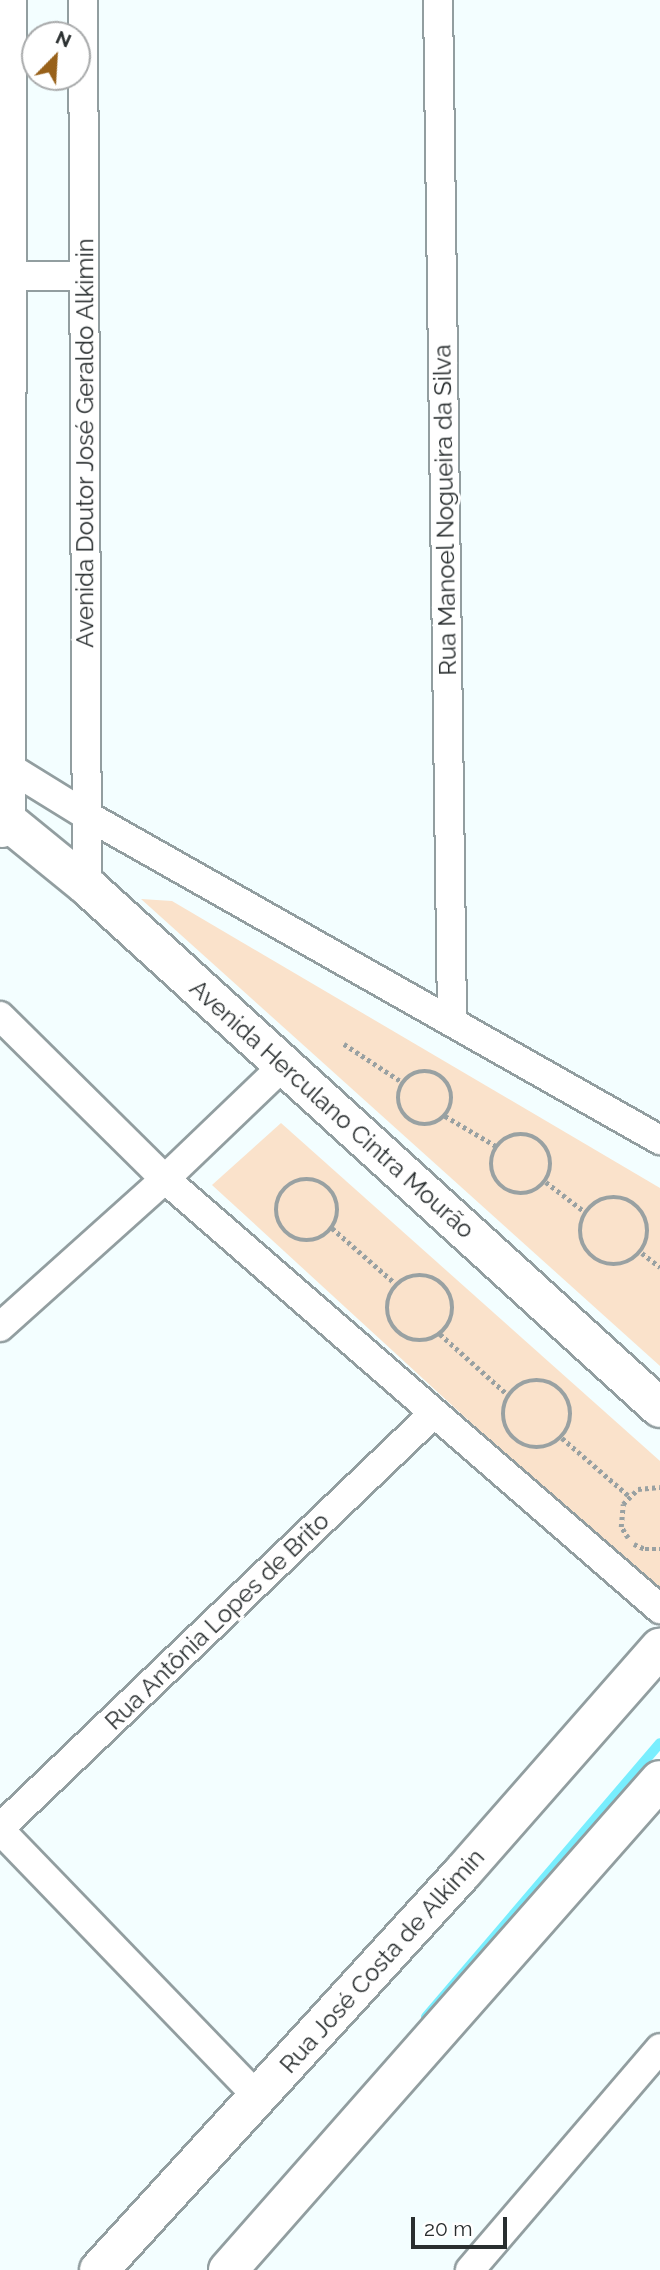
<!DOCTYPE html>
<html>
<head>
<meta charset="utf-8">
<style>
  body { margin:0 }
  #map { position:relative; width:660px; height:2270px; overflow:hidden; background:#f3feff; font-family:Raleway,sans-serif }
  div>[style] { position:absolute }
  .green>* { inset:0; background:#fae2cb }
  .stream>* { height:10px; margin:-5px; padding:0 5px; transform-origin:5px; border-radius:5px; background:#78eefe }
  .path>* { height:4.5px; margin-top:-2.25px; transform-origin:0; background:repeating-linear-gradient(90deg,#99a1a2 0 3.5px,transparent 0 7px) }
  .path>.ring { margin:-2.25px; padding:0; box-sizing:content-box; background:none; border:4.5px solid #99a1a2; border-radius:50% }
  .roads { filter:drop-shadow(2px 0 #929ea0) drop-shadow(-2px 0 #929ea0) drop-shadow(0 2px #929ea0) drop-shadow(0 -2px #929ea0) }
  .street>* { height:28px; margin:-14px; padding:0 14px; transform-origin:14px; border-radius:14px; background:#fff }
  .secondary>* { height:38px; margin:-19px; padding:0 19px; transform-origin:19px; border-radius:19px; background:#fff }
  span { translate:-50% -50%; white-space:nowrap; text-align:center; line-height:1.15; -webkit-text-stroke:6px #fff; paint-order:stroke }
  .street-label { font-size:24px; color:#292e2f }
  .north { position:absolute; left:21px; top:21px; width:70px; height:70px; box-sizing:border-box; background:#fff; border:2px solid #a9abac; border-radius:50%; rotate:24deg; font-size:19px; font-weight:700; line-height:28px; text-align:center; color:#292e2f }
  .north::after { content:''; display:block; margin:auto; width:24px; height:32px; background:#98611a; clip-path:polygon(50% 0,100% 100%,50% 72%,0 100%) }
  .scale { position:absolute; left:411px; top:2217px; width:96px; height:32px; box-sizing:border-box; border:4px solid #292e2f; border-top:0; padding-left:9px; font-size:21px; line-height:24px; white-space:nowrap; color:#292e2f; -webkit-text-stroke:5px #fff; paint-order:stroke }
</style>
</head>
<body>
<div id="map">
  <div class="green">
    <div style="clip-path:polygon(141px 899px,172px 901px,660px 1188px,660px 1366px)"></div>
    <div style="clip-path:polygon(281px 1123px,660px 1461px,660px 1596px,212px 1185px)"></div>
  </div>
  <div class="stream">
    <div style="left:426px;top:2017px;width:360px;rotate:-49.5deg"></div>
  </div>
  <div class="path">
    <div style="left:344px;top:1044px;width:69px;rotate:33.2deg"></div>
    <div class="ring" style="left:398px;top:1071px;width:49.5px;height:49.5px"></div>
    <div style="left:445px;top:1116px;width:59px;rotate:30.5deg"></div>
    <div class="ring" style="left:491px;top:1134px;width:55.5px;height:55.5px"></div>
    <div class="ring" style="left:276px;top:1179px;width:57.5px;height:57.5px"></div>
    <div style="left:546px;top:1182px;width:49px;rotate:37.6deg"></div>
    <div class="ring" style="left:580px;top:1197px;width:63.5px;height:63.5px"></div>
    <div style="left:332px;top:1228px;width:86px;rotate:41.2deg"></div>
    <div style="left:642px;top:1253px;width:23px;rotate:38deg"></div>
    <div class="ring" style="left:387px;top:1275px;width:61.5px;height:61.5px"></div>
    <div style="left:440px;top:1334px;width:91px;rotate:41.9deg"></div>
    <div class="ring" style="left:503px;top:1380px;width:63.5px;height:63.5px"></div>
    <div style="left:562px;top:1438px;width:89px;rotate:40.9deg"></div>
    <div style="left:628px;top:1538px;width:13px;rotate:-122deg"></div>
    <div style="left:621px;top:1527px;width:23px;rotate:-85deg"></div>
    <div style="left:623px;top:1504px;width:21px;rotate:-45deg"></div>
    <div style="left:638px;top:1489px;width:22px;rotate:-5deg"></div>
    <div style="left:634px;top:1544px;width:12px;rotate:24deg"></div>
    <div style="left:645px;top:1549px;width:15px"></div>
  </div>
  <div class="roads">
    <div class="street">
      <div style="left:83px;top:0;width:886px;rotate:89.74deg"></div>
      <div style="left:438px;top:0;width:1020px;rotate:89.21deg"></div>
      <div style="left:11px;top:276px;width:73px"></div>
      <div style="left:10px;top:768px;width:89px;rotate:31.7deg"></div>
      <div style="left:86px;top:815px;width:660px;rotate:29.52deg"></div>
      <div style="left:2px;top:833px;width:13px;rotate:-45deg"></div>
      <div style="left:11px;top:824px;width:824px;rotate:-89.93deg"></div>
      <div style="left:0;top:1016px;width:232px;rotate:44.7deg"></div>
      <div style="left:165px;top:1179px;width:656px;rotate:40.98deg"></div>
      <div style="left:0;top:1327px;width:222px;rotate:-41.9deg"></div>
      <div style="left:165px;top:1179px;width:165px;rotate:-43.8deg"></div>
      <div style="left:0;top:1828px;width:599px;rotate:-43.71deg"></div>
      <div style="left:0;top:1830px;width:373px;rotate:46deg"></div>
      <div style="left:470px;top:2270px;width:292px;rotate:-49.4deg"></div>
    </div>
    <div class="secondary">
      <div style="left:0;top:815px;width:112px;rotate:39.2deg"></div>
      <div style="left:87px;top:886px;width:775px;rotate:42.33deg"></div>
      <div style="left:99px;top:2270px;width:538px;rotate:-47.56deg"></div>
      <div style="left:462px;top:1873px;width:300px;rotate:-48.7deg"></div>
      <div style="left:228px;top:2270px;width:653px;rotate:-48.6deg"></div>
    </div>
  </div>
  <div class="street-label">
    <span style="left:85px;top:443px;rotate:-90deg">Avenida Doutor José Geraldo Alkimin</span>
    <span style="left:445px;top:510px;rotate:-91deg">Rua Manoel Nogueira da Silva</span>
    <span style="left:332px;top:1109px;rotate:42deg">Avenida Herculano Cintra Mourão</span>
    <span style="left:217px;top:1621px;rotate:-44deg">Rua Antônia Lopes de Brito</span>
    <span style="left:382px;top:1961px;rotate:-48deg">Rua José Costa de Alkimin</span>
  </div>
  <div class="north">N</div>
  <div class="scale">20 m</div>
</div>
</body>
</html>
